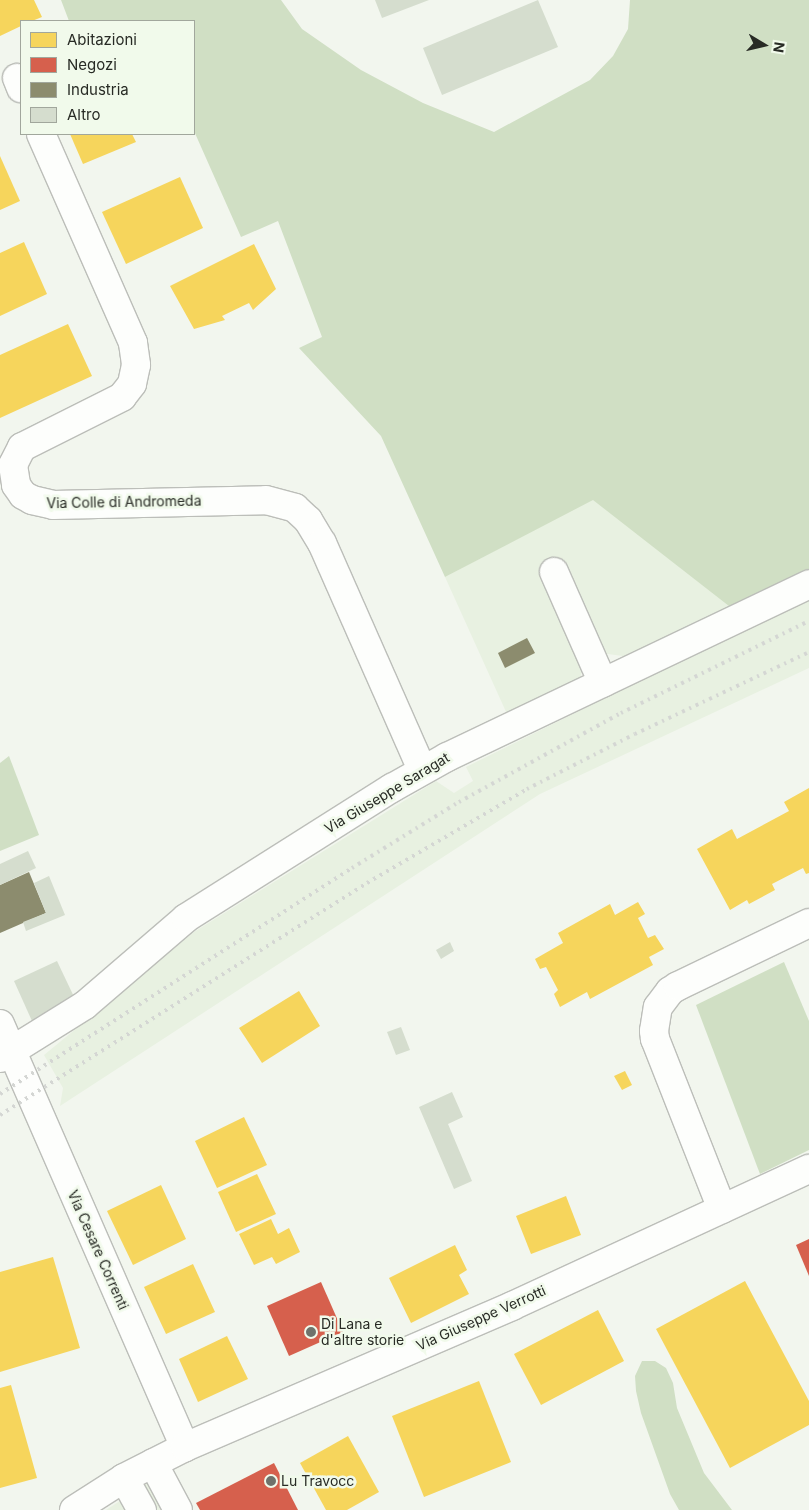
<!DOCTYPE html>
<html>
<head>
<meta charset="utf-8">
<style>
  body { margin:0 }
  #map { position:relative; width:809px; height:1510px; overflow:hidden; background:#f2f6ee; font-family:Inter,sans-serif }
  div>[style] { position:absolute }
  .built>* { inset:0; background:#e8f1e1 }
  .green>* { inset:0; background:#d0dfc4 }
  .homes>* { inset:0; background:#f6d55c }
  .shops>* { inset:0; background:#d6604d }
  .industry>* { inset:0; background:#8c8c6e }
  .building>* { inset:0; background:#d5ddce }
  .roads { filter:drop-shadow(1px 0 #bcbeb9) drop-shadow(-1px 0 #bcbeb9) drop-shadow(0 1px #bcbeb9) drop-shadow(0 -1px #bcbeb9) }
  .minor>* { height:28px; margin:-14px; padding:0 14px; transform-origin:14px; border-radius:14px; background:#fdfefc }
  .rail>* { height:4px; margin-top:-2px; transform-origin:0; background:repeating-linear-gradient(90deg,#d4d6d3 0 2.5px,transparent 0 7.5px) }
  .dots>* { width:14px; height:14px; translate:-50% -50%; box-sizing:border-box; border:2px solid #f1faeb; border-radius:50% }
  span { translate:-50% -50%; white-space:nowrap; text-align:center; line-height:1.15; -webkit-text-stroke:5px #f1faeb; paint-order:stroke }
  .street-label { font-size:14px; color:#282b25 }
  .poi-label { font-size:14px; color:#282b25 }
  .left { translate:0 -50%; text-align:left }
  .legend { position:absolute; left:20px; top:20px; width:175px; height:115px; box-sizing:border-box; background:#f1faeb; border:1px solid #a1a79c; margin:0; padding:6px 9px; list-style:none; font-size:15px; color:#282b25 }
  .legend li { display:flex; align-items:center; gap:10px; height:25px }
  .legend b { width:25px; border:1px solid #a1a79c }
  .north { position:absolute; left:739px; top:20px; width:50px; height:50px; -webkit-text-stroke:4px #f1faeb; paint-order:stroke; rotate:99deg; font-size:14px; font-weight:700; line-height:20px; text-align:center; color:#282b25 }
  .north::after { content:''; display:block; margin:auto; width:18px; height:22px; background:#282b25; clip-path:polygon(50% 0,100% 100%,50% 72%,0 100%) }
</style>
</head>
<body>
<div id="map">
  <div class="built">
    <div style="clip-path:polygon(593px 499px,734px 610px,630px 657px,608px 654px,594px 660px,584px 665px,578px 684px,507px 714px,445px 577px)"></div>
    <div style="clip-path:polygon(809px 597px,809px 668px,540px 794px,60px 1106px,63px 1088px,44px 1055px,194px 932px,436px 781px,454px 793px,473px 781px,466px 767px)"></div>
    <div style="clip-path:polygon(155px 1478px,171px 1510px,106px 1510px)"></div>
  </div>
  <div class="green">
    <div style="clip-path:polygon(61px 0,281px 0,302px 29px,361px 70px,423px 103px,494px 132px,590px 80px,613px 56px,628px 29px,630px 0,809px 0,809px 571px,734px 610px,593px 500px,445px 577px,381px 436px,299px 348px,322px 337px,278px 221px,241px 237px,194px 131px,194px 21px,69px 21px)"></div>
    <div style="clip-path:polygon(9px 756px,39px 835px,0 851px,0 763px)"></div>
    <div style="clip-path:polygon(784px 962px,809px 1021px,809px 1150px,760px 1174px,696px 1005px)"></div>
    <div style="clip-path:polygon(642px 1361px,655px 1361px,666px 1368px,673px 1383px,677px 1408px,704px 1473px,732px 1510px,679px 1510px,670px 1494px,641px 1413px,636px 1391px,635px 1376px)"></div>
  </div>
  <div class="homes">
    <div style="clip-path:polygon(0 0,34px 0,42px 17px,32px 21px,21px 21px,21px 26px,0 36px)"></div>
    <div style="clip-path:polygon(70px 134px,132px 134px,136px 142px,83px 164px)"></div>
    <div style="clip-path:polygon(0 156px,20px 201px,0 210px)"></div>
    <div style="clip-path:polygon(180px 177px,203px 228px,126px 264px,102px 212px)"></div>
    <div style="clip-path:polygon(24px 242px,47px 294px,0 316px,0 253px)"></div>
    <div style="clip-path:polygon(254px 244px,276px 289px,253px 310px,249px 303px,222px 316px,225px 320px,194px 329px,170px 286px)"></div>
    <div style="clip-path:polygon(68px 324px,92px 376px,0 418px,0 355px)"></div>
    <div style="clip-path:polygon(809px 788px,809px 873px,806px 874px,803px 868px,772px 884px,775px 890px,749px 904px,747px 900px,730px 910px,697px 849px,732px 829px,737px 839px,789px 811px,784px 802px)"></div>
    <div style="clip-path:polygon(638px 902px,645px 914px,638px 918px,648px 938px,655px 935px,664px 949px,649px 957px,653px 965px,590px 999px,587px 992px,560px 1007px,554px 994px,558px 990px,546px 967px,540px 969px,535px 959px,563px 943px,558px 933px,610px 904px,615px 915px)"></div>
    <div style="clip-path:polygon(299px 991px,320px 1026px,262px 1063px,239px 1028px)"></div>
    <div style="clip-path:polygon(625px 1071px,632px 1085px,622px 1090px,614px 1076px)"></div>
    <div style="clip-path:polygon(244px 1117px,267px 1165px,217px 1188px,195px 1141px)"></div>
    <div style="clip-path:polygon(257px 1174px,276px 1214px,236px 1232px,218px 1192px)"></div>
    <div style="clip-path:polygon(161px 1185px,186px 1239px,133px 1265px,107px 1211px)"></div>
    <div style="clip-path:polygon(566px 1196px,581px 1235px,531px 1254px,516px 1216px)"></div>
    <div style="clip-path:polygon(271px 1219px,278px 1234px,289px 1228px,300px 1252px,276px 1264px,272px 1257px,254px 1265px,239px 1234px)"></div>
    <div style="clip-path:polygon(455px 1245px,467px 1270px,459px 1275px,469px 1294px,411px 1323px,389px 1278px)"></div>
    <div style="clip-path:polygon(53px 1257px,80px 1348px,0 1372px,0 1272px)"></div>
    <div style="clip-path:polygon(193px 1264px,215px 1312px,166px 1334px,144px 1287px)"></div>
    <div style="clip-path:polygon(745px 1281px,809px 1401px,809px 1425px,730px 1468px,656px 1329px)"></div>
    <div style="clip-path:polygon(598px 1310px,624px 1361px,541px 1405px,514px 1354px)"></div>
    <div style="clip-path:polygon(227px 1336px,248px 1379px,198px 1402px,179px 1359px)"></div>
    <div style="clip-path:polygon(479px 1381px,511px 1462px,424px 1497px,392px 1416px)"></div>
    <div style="clip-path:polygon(11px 1385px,37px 1478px,0 1488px,0 1388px)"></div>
    <div style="clip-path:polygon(348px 1436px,379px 1492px,347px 1510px,326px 1510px,300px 1463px)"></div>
  </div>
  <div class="shops">
    <div style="clip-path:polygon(809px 1239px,809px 1276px,796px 1245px)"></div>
    <div style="clip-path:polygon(321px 1282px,343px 1332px,289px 1356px,267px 1306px)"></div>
    <div style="clip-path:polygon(274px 1463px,298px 1510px,200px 1510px,196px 1503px)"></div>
  </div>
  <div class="industry">
    <div style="clip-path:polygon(527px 638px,535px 653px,505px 668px,498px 653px)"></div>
    <div style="clip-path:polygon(29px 872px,46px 913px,0 933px,0 885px)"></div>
  </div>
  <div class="building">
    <div style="clip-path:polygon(375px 0,429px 0,382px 18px)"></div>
    <div style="clip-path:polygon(538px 0,558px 47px,442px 95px,423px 48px)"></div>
    <div style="clip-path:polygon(28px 851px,36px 868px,0 885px,0 864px)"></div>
    <div style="clip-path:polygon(49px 876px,65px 915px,26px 931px,23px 922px,46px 913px,34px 883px)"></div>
    <div style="clip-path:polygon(450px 942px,454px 951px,441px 959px,436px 950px)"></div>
    <div style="clip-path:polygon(57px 961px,76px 1001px,32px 1021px,14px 981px)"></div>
    <div style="clip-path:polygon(401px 1027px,410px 1050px,396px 1055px,387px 1032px)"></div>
    <div style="clip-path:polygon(452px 1092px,463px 1117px,448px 1124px,472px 1181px,454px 1189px,419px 1107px)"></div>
  </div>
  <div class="roads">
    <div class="minor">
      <div style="left:17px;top:78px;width:11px;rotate:68deg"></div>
      <div style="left:41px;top:134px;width:228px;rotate:66.2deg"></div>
      <div style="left:133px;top:343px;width:22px;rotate:82deg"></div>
      <div style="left:136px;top:365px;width:19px;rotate:102deg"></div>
      <div style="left:132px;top:384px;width:16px;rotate:128deg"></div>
      <div style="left:122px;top:397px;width:112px;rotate:153.4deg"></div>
      <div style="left:22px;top:447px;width:20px;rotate:117deg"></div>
      <div style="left:13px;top:465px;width:20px;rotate:81deg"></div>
      <div style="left:16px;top:485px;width:12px;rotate:55deg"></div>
      <div style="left:23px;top:495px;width:10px;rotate:29deg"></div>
      <div style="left:32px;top:500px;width:22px;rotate:13deg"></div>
      <div style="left:53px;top:505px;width:213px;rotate:-1.3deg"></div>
      <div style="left:266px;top:500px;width:30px;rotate:15deg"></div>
      <div style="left:295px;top:508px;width:18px;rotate:43deg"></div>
      <div style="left:308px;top:520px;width:27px;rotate:59deg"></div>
      <div style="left:322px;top:543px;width:248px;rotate:66.2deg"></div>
      <div style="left:554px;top:572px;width:121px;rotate:66.2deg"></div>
      <div style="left:0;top:1024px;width:462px;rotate:66.4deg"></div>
      <div style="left:0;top:1058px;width:100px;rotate:-31.9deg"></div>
      <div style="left:85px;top:1005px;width:133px;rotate:-40.7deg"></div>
      <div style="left:186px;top:918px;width:244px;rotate:-32.3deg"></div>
      <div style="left:392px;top:788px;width:63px;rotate:-29.4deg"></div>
      <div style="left:447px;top:757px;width:401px;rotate:-25.5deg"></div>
      <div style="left:722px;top:1209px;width:183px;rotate:-111.5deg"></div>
      <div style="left:655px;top:1039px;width:8px;rotate:-97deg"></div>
      <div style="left:654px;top:1031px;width:24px;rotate:-81deg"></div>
      <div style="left:658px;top:1007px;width:20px;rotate:-53deg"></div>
      <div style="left:670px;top:991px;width:9px;rotate:-32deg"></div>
      <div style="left:678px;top:986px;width:145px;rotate:-25.7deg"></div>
      <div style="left:153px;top:1463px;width:53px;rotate:62deg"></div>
      <div style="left:124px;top:1478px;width:37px;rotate:61deg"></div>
      <div style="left:74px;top:1510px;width:59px;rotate:-32.6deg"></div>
      <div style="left:124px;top:1478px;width:68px;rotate:-26.9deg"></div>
      <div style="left:185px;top:1447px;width:356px;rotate:-23.3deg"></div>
      <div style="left:512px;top:1306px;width:327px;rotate:-24.8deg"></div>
    </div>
  </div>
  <div class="rail">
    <div style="left:0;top:1094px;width:418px;rotate:-32.7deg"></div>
    <div style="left:352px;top:868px;width:126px;rotate:-31.7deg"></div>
    <div style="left:459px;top:802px;width:185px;rotate:-28.8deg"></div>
    <div style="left:621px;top:713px;width:209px;rotate:-26.1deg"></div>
    <div style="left:0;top:1115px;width:434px;rotate:-32.3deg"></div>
    <div style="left:367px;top:883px;width:186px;rotate:-30.4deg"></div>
    <div style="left:527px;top:789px;width:121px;rotate:-27deg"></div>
    <div style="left:635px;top:734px;width:192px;rotate:-25.2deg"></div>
  </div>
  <div class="dots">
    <div style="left:311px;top:1332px;background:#6f726b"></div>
    <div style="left:271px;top:1481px;background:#6f726b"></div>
  </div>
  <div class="street-label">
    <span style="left:124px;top:502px;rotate:-1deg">Via Colle di Andromeda</span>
    <span style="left:387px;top:793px;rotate:-31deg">Via Giuseppe Saragat</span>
    <span style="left:98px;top:1250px;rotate:66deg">Via Cesare Correnti</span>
    <span style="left:481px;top:1318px;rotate:-24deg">Via Giuseppe Verrotti</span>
  </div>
  <div class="poi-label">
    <span class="left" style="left:321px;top:1332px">Di Lana e<br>d'altre storie</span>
    <span class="left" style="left:281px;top:1481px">Lu Travocc</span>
  </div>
  <ul class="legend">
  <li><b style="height:14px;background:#f6d55c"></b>Abitazioni</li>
  <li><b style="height:14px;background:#d6604d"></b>Negozi</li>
  <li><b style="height:14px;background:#8c8c6e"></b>Industria</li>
  <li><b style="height:14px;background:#d5ddce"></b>Altro</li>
  </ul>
  <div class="north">N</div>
</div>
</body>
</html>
